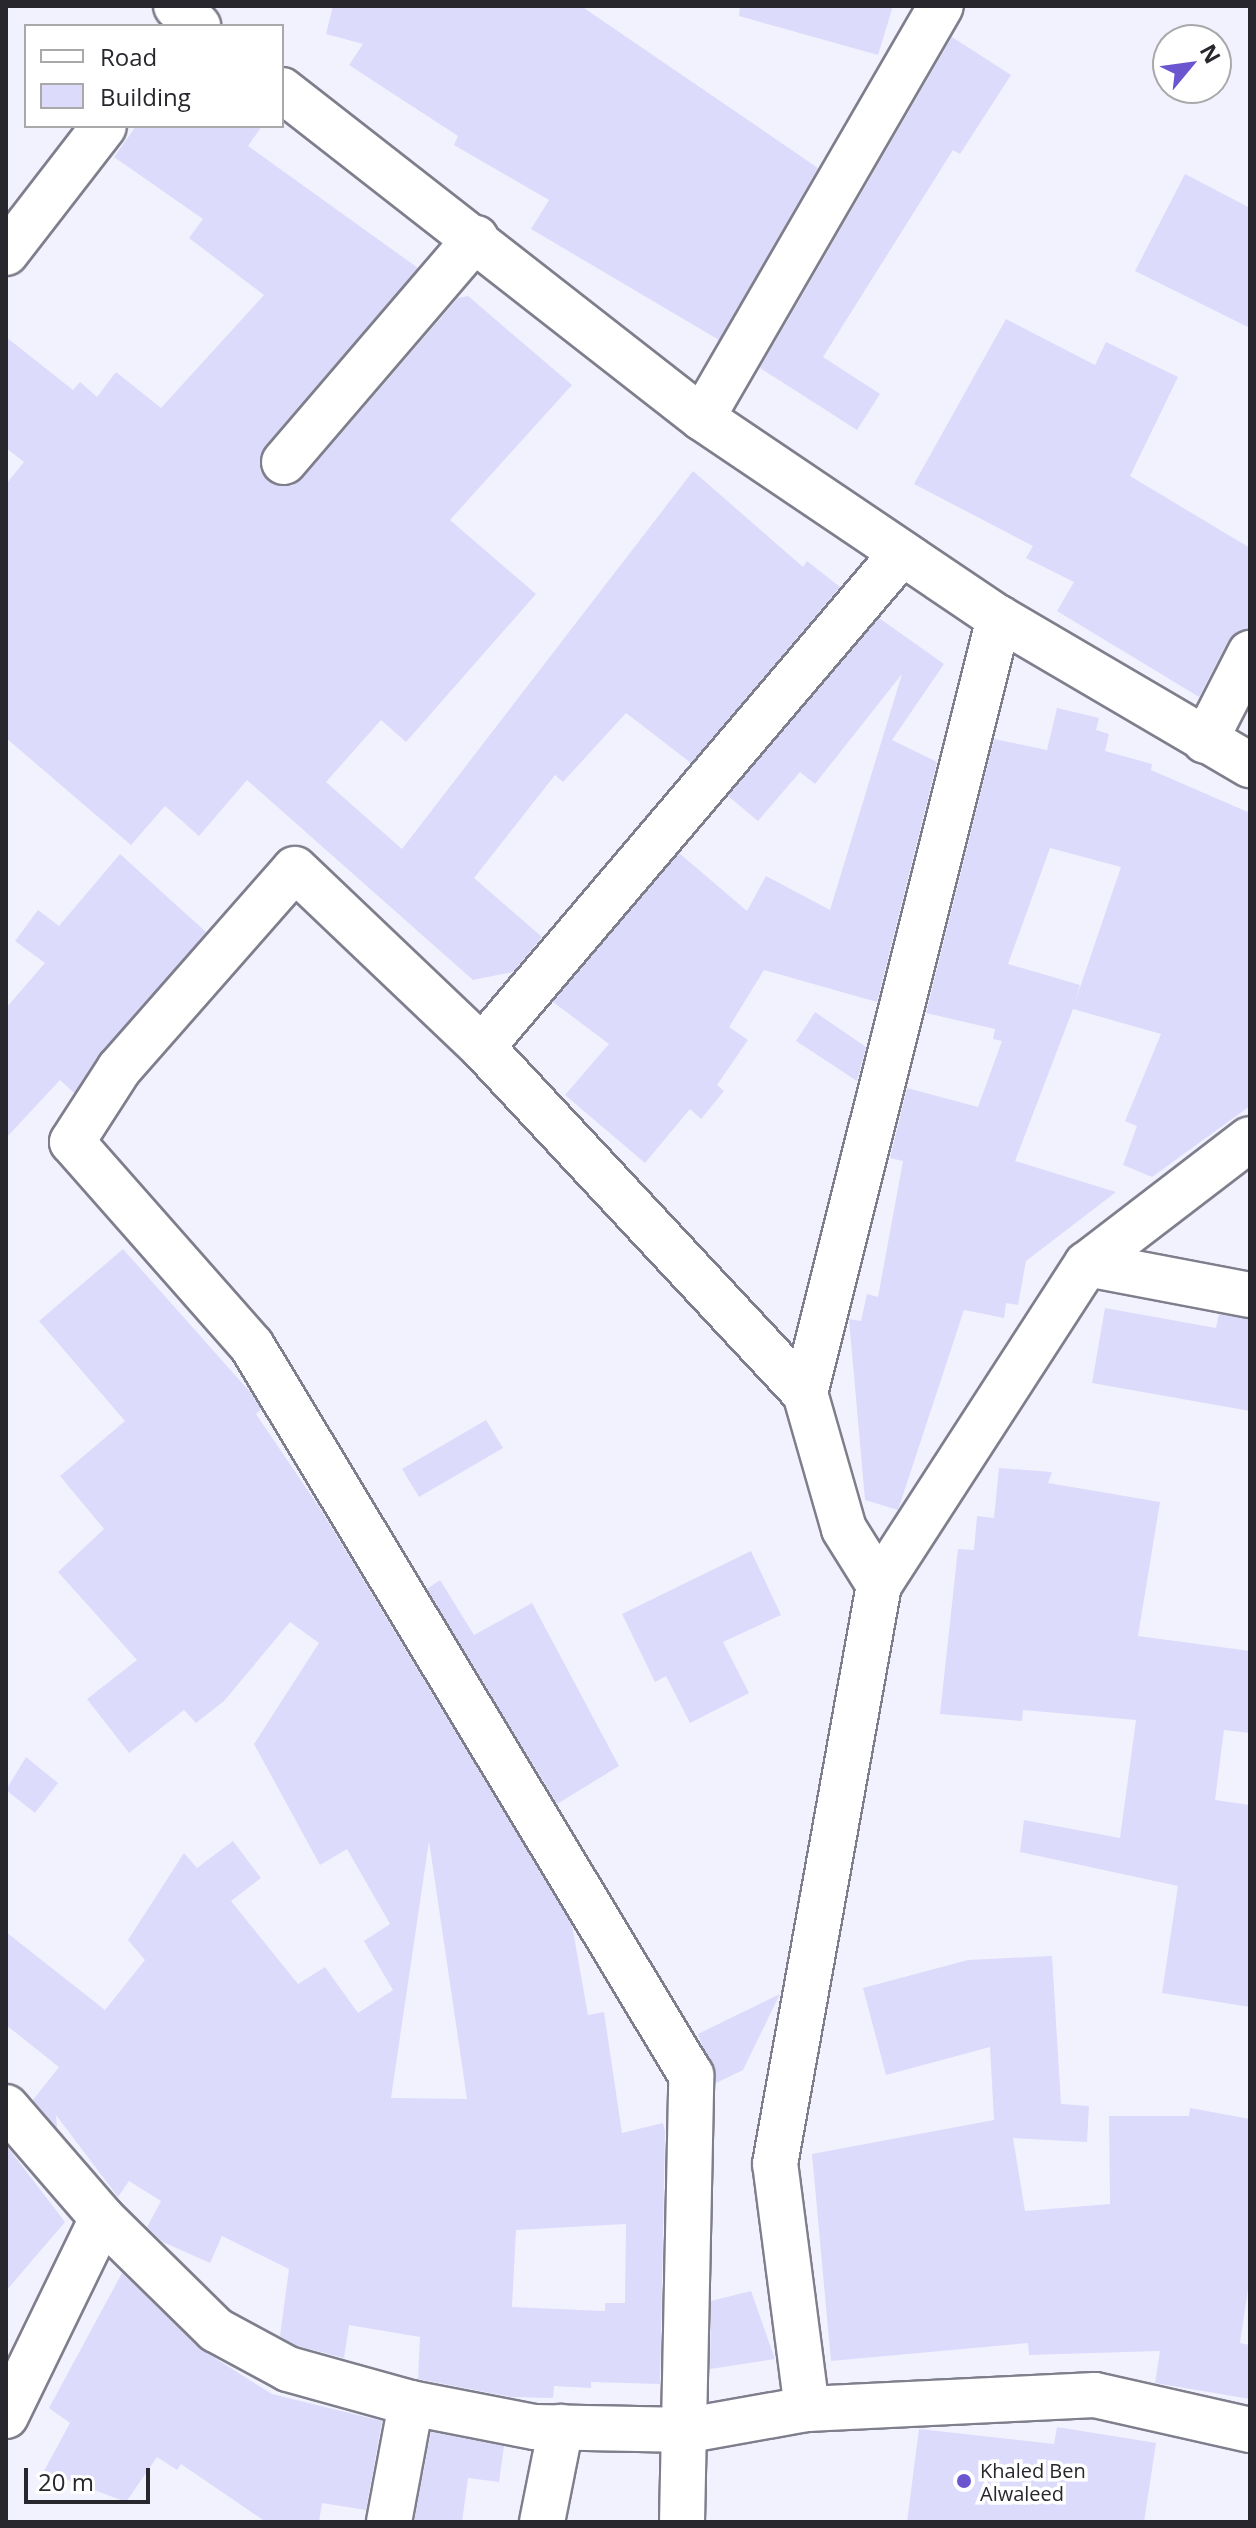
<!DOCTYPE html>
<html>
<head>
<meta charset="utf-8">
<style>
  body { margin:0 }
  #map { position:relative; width:1256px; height:2528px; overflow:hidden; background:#f2f2fe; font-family:"Open Sans",sans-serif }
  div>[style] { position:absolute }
  .building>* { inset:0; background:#dcdbfb }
  .roads { filter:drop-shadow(2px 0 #7f7e8c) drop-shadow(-2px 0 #7f7e8c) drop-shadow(0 2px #7f7e8c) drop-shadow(0 -2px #7f7e8c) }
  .minor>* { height:44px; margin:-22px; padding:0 22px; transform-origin:22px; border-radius:22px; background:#fff }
  .dots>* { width:22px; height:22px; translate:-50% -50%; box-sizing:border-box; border:4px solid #fff; border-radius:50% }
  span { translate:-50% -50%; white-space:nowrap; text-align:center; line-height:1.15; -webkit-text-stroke:7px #fff; paint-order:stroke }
  .poi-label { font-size:20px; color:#28272d }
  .left { translate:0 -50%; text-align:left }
  .frame { position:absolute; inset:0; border:8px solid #28272d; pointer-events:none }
  .legend { position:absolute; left:24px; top:24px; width:260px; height:104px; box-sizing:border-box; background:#fff; border:2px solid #a9a9ab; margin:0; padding:10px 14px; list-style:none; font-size:24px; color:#28272d }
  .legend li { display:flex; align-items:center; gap:16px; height:40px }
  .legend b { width:40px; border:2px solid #a9a9ab }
  .north { position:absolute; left:1152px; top:24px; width:80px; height:80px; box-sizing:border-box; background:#fff; border:2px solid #a9a9ab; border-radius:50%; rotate:61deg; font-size:22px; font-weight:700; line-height:32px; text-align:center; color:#28272d }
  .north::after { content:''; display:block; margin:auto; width:28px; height:36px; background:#6c56d0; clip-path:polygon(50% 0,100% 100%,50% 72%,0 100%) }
  .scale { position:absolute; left:24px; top:2468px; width:126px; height:36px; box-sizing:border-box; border:4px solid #28272d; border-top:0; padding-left:10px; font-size:24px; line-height:28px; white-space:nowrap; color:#28272d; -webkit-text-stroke:6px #fff; paint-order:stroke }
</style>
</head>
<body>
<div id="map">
  <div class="building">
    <div style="clip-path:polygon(333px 6px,581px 6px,818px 168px,719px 340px,531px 229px,549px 200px,454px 145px,458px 136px,349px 65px,363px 44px,326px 34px)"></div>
    <div style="clip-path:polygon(740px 6px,893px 6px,878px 55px,739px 16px)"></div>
    <div style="clip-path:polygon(952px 37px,1011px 75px,960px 154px,953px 150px,823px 357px,880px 394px,857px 430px,760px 368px)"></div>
    <div style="clip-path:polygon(136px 126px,262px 126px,248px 146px,418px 268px,265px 446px,260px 470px,268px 481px,292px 486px,303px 478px,458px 298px,468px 296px,572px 385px,450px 520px,536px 594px,406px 742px,381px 720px,326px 782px,402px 849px,693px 471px,803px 567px,807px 561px,840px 587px,691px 763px,626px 713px,563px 782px,555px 775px,474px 878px,542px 937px,513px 972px,473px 980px,247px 780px,199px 836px,165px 806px,131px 845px,6px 738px,6px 484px,24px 462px,6px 448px,6px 337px,73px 390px,80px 382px,97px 397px,116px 372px,161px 408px,264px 295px,189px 238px,203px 219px,114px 157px)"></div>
    <div style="clip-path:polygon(1185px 174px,1250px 208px,1250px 328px,1135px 271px)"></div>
    <div style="clip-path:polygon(1006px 319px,1095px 365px,1106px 342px,1178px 377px,1130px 476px,1250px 548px,1250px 628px,1228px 641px,1199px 697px,1057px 611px,1074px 582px,1026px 558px,1033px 546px,914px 484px)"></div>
    <div style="clip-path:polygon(879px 618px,944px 664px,892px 740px,937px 762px,877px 1002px,764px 970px,729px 1027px,748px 1040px,717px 1085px,724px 1091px,701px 1119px,690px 1109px,645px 1163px,565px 1095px,609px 1044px,553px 1002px,679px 853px,747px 911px,766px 876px,830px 910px,902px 674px,815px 784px,800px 772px,758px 821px,728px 796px)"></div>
    <div style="clip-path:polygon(evenodd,1057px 708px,1099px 718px,1096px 730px,1109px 734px,1105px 751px,1152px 764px,1151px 770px,1250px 813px,1250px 1106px,1152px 1177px,1123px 1165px,1137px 1126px,1125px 1121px,1161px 1034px,1073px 1009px,1015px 1161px,1116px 1192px,1026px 1261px,1018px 1305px,1006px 1303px,1004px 1318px,964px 1310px,898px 1510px,865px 1500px,849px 1319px,861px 1321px,867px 1294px,878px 1297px,903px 1161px,890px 1158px,907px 1088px,978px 1107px,1002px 1041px,993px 1039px,995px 1029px,926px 1013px,994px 739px,1047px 750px,1057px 708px,1050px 848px,1121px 867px,1075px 1002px,1080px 985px,1008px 964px,1050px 848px)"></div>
    <div style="clip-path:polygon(120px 854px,206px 932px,74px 1093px,60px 1080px,6px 1138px,6px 1008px,45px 963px,15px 941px,38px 910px,59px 926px)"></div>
    <div style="clip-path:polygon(815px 1012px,866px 1047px,857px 1081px,796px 1041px)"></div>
    <div style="clip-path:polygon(evenodd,123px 1249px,250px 1392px,261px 1409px,256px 1414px,321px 1510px,572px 1925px,588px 2015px,604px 2012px,622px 2133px,663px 2123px,665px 2131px,660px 2384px,591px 2382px,591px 2388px,554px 2386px,553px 2398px,511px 2397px,418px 2379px,420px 2337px,349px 2325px,344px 2358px,297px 2346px,280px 2336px,289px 2269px,222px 2236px,210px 2263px,163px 2242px,147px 2227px,161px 2201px,129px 2181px,118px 2197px,56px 2115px,57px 2128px,33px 2100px,59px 2067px,6px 2025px,6px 1932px,105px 2010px,145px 1960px,128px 1940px,184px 1853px,197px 1868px,233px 1841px,261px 1878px,231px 1901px,298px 1984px,325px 1967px,358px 2013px,393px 1990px,364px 1941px,390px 1924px,347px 1849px,320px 1865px,254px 1744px,319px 1643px,290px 1622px,224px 1701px,196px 1723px,184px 1710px,129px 1753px,87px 1699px,137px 1660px,58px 1572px,104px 1529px,60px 1476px,125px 1421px,39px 1321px,123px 1249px,429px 1841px,467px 2099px,391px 2098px,429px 1841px,123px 1249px,626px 2224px,625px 2303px,605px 2303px,605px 2311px,512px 2307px,516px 2230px,626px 2224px)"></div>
    <div style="clip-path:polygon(1105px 1308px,1216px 1328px,1219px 1314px,1250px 1319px,1250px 1411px,1092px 1383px)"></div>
    <div style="clip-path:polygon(486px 1420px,503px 1448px,419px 1497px,402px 1469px)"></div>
    <div style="clip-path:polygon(999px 1468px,1052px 1472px,1048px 1483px,1160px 1502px,1138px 1636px,1250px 1651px,1250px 1733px,1224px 1730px,1215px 1800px,1250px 1805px,1250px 2007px,1162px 1993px,1178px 1886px,1020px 1852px,1024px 1820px,1120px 1838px,1136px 1720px,1023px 1710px,1022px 1721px,940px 1714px,958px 1549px,974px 1550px,977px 1516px,994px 1518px)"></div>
    <div style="clip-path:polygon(751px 1551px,781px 1615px,723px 1642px,749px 1693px,690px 1723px,666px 1676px,655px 1682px,622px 1614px)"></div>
    <div style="clip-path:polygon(440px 1580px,474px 1635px,532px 1603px,619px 1766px,557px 1804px,427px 1589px)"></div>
    <div style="clip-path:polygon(26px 1757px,58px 1783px,35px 1813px,6px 1790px)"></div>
    <div style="clip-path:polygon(1052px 1956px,1061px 2104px,1089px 2106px,1087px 2142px,1013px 2138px,1025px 2211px,1110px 2204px,1109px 2116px,1189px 2116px,1190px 2108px,1250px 2119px,1250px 2276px,1240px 2343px,1250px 2345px,1250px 2399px,1155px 2383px,1160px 2351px,1029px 2355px,1028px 2343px,831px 2361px,812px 2154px,994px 2120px,990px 2047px,886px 2075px,863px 1988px,968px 1960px)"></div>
    <div style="clip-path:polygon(780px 1994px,743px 2070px,716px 2083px,698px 2034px)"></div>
    <div style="clip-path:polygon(6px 2145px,65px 2222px,6px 2291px)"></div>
    <div style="clip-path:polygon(122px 2273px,199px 2348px,272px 2394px,382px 2421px,366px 2510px,322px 2503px,319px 2522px,266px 2522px,181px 2464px,177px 2470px,157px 2457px,126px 2502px,44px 2471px,70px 2423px,49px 2408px)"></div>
    <div style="clip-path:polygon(751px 2291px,775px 2359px,710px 2369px,711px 2301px)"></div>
    <div style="clip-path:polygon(1057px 2427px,1156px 2443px,1144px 2522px,907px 2522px,919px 2429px,1054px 2444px)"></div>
    <div style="clip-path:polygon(431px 2432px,504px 2446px,499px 2482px,468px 2478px,462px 2522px,414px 2522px)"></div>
  </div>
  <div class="roads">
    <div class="minor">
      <div style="left:176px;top:6px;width:30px;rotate:42deg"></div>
      <div style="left:282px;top:90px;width:533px;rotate:37.99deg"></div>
      <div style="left:702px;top:418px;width:358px;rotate:34deg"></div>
      <div style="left:999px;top:618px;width:291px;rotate:30.4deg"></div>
      <div style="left:6px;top:253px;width:160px;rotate:-52.3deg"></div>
      <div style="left:702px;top:418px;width:476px;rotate:-59.9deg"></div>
      <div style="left:284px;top:462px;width:295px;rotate:-49.4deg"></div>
      <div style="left:1205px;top:741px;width:99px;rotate:-62.9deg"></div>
      <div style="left:482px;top:1047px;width:648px;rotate:-49.63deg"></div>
      <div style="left:1087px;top:1264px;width:166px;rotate:10.8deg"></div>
      <div style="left:805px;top:1393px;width:799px;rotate:-75.95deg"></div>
      <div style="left:6px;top:2107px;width:147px;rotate:49.1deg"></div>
      <div style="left:102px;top:2218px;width:160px;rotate:44.5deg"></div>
      <div style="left:216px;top:2330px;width:82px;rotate:28.4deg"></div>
      <div style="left:288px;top:2369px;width:128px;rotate:15.5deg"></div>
      <div style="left:411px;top:2403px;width:126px;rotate:11deg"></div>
      <div style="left:535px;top:2427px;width:154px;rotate:1.1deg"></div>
      <div style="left:689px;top:2430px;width:120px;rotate:-10.1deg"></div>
      <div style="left:807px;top:2409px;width:288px;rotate:-2.8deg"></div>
      <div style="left:1095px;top:2395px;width:159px;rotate:12.7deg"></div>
      <div style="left:807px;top:2409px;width:247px;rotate:-97.4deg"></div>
      <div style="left:775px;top:2164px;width:588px;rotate:-79.82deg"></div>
      <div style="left:879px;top:1585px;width:382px;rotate:-57.1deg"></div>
      <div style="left:1087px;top:1264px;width:205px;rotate:-37.5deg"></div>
      <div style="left:6px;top:2416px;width:220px;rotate:-64.1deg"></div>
      <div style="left:389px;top:2522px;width:121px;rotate:-79.5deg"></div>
      <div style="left:542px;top:2522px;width:97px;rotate:-78.7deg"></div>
      <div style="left:682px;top:2522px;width:447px;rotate:-88.8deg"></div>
      <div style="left:691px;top:2075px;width:851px;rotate:-121.06deg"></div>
      <div style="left:252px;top:1346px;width:272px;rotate:-131.4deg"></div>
      <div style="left:72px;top:1142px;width:87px;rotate:-57.2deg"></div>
      <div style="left:119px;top:1069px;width:266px;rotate:-48.7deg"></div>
      <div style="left:295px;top:869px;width:258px;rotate:43.6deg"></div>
      <div style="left:482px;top:1047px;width:473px;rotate:47deg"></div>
      <div style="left:805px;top:1393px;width:141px;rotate:74deg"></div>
      <div style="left:844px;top:1529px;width:66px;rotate:58deg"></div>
    </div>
  </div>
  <div class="dots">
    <div style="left:964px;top:2481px;background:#6c56d0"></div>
  </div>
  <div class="poi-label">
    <span class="left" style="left:980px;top:2482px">Khaled Ben<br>Alwaleed</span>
  </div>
  <div class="frame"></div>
  <ul class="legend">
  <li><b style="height:10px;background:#fff"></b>Road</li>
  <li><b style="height:22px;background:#dcdbfb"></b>Building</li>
  </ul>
  <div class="north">N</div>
  <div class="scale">20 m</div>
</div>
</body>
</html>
